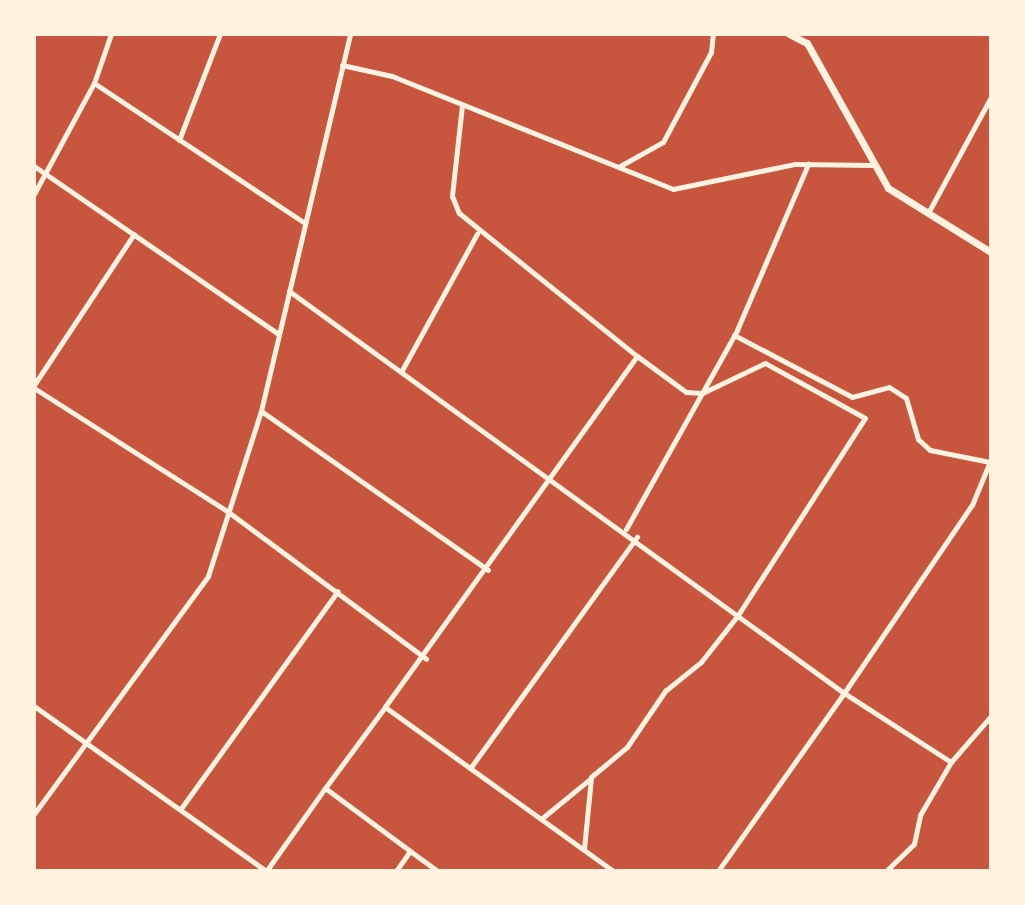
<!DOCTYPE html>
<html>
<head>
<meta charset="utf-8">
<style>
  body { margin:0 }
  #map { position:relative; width:1025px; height:905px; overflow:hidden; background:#c8553d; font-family:"Work Sans",sans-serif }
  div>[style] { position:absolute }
  .minor>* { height:5px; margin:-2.5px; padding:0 2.5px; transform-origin:2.5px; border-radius:2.5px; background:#fff3e0 }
  .tertiary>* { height:7px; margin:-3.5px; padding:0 3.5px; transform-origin:3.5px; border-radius:3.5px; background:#fff3e0 }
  span { translate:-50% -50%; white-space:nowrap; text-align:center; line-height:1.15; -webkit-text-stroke:8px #fff3e0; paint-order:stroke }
  .frame { position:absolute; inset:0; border:36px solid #fff3e0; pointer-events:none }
</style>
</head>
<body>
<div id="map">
  <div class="minor">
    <div style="left:342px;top:65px;width:51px;rotate:12.4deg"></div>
    <div style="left:392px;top:76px;width:303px;rotate:21.9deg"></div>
    <div style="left:673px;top:189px;width:125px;rotate:-11.6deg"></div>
    <div style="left:795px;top:164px;width:80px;rotate:0.7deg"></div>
    <div style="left:94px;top:83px;width:253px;rotate:33.6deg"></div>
    <div style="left:462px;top:105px;width:92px;rotate:96.3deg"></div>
    <div style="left:452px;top:196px;width:18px;rotate:68deg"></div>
    <div style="left:459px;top:213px;width:228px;rotate:38.8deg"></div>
    <div style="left:637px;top:356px;width:432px;rotate:125.7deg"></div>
    <div style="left:385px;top:707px;width:281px;rotate:35.7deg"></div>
    <div style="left:179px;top:140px;width:114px;rotate:-68.9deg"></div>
    <div style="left:34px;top:166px;width:296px;rotate:34.5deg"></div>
    <div style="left:620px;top:166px;width:49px;rotate:-29.2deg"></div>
    <div style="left:663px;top:142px;width:102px;rotate:-61.9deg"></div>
    <div style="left:711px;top:52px;width:18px;rotate:-84deg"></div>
    <div style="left:34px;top:194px;width:126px;rotate:-61.6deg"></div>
    <div style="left:94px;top:83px;width:52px;rotate:-70.9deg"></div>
    <div style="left:928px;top:213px;width:132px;rotate:-61.5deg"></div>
    <div style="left:289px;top:291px;width:685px;rotate:35.92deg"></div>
    <div style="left:844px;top:693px;width:218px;rotate:125.3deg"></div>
    <div style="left:734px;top:335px;width:133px;rotate:27.7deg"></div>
    <div style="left:852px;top:397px;width:38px;rotate:-15deg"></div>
    <div style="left:889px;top:387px;width:20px;rotate:33deg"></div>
    <div style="left:906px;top:398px;width:43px;rotate:73.7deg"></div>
    <div style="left:918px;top:439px;width:16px;rotate:43deg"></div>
    <div style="left:930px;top:450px;width:61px;rotate:11.3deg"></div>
    <div style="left:401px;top:372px;width:158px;rotate:-61.2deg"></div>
    <div style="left:34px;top:385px;width:181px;rotate:-56.5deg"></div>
    <div style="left:34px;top:388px;width:229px;rotate:32.5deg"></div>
    <div style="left:227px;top:511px;width:248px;rotate:36.6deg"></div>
    <div style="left:261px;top:411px;width:277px;rotate:35deg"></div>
    <div style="left:626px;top:529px;width:228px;rotate:-60.8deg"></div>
    <div style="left:737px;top:330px;width:181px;rotate:-66.8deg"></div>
    <div style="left:34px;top:706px;width:285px;rotate:35.4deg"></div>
    <div style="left:385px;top:707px;width:101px;rotate:126.5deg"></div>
    <div style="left:325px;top:788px;width:106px;rotate:36.5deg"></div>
    <div style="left:410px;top:851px;width:24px;rotate:125deg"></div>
    <div style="left:951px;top:762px;width:127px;rotate:-147.2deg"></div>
    <div style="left:844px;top:693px;width:227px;rotate:-55.8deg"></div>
    <div style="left:972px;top:505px;width:50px;rotate:-67.6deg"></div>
    <div style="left:471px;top:767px;width:284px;rotate:-54.2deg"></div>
    <div style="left:182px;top:807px;width:266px;rotate:-54.2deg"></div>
    <div style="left:34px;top:814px;width:295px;rotate:-53.8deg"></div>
    <div style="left:208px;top:576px;width:173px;rotate:-72.2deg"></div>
    <div style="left:261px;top:411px;width:387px;rotate:-76.7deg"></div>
    <div style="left:541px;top:819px;width:63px;rotate:-39.2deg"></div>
    <div style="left:584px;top:849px;width:72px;rotate:-84.4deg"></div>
    <div style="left:591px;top:777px;width:47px;rotate:-39.8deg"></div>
    <div style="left:627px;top:747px;width:68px;rotate:-55.8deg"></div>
    <div style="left:665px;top:691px;width:46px;rotate:-38.9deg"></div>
    <div style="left:701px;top:662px;width:60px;rotate:-51.8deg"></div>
    <div style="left:738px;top:615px;width:234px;rotate:-57.2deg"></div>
    <div style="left:865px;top:418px;width:114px;rotate:-151.2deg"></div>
    <div style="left:765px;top:363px;width:70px;rotate:154.5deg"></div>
    <div style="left:702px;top:393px;width:16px;rotate:-176deg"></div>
    <div style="left:686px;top:392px;width:61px;rotate:-143.7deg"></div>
    <div style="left:410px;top:851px;width:34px;rotate:36deg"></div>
    <div style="left:267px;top:870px;width:100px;rotate:-54.7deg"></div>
    <div style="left:886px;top:871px;width:39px;rotate:-44deg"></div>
    <div style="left:914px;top:844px;width:30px;rotate:-78deg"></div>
    <div style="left:920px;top:815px;width:61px;rotate:-59.7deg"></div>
    <div style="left:951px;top:762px;width:61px;rotate:-49deg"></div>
  </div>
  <div class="tertiary">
    <div style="left:789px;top:34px;width:20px;rotate:27deg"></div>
    <div style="left:807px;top:43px;width:166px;rotate:60.8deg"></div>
    <div style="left:888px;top:188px;width:121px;rotate:31.9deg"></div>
  </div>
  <div class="frame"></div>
</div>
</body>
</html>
